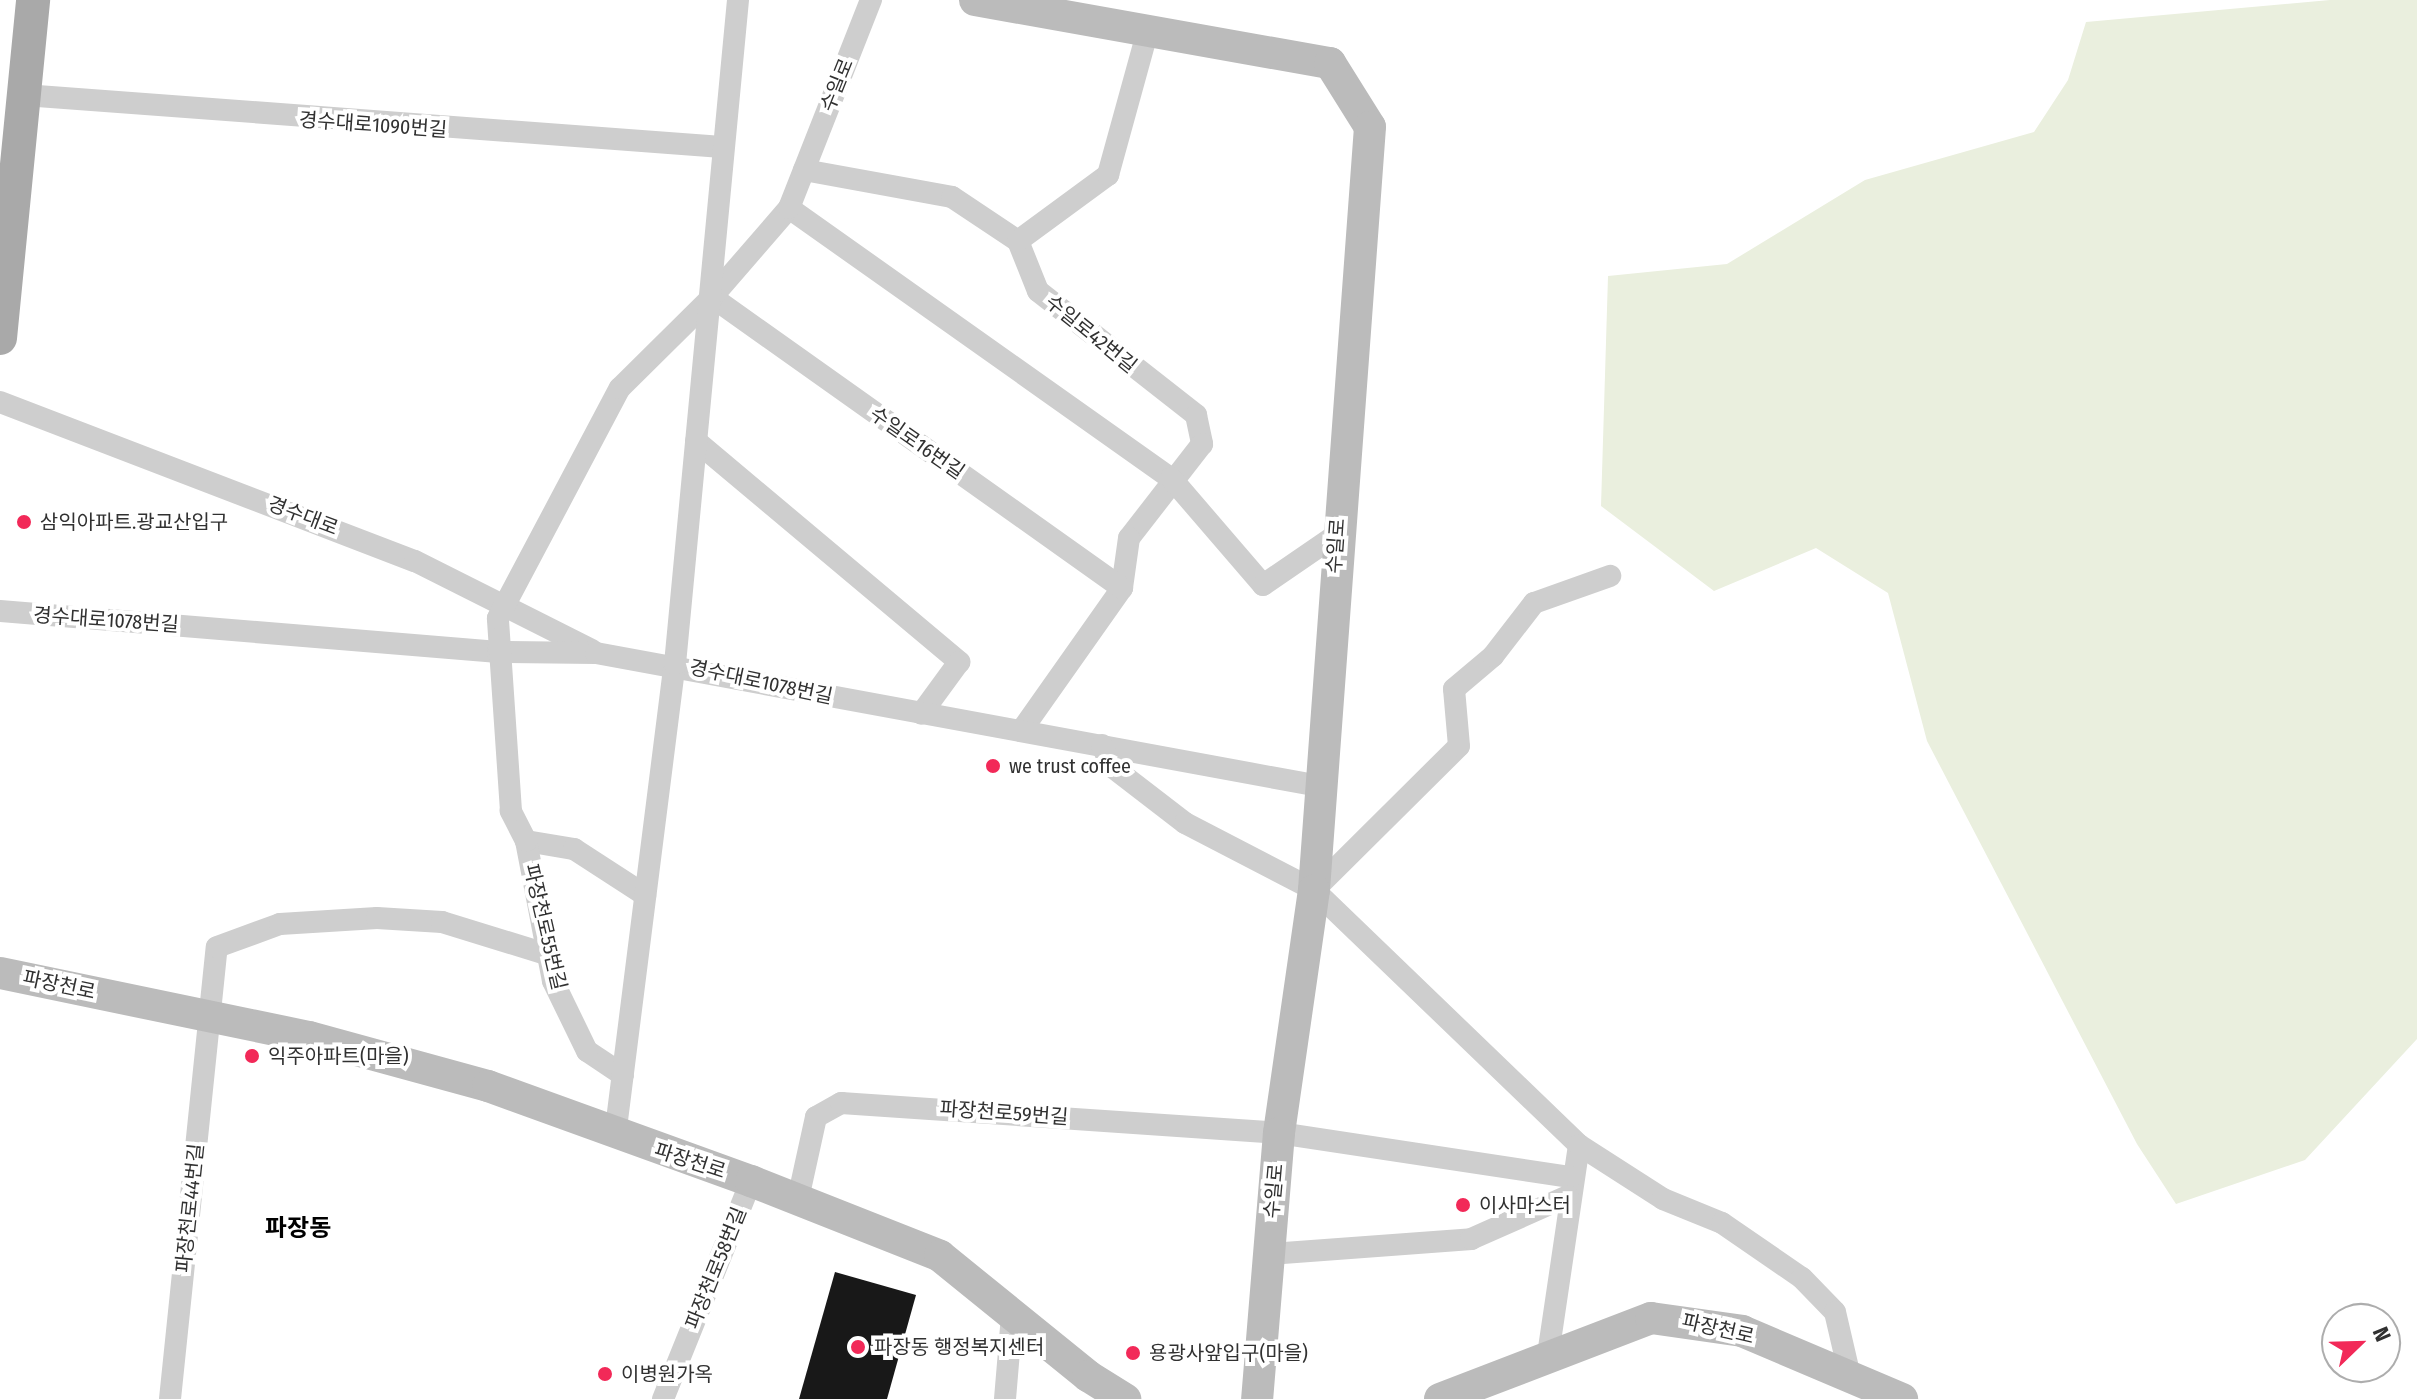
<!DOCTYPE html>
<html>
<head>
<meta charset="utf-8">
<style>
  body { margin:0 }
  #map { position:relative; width:2417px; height:1399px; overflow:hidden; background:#fff; font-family:"Fira Sans Condensed","Noto Sans KR",sans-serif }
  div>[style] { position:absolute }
  .green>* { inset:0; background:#eaefde }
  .building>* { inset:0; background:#181818 }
  .street>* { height:22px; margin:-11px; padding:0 11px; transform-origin:11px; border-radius:11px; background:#cecece }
  .secondary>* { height:32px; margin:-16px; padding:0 16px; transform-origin:16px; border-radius:16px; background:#bbb }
  .primary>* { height:34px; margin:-17px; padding:0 17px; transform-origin:17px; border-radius:17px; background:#a9a9a9 }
  .dots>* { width:22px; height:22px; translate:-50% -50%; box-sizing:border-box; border:4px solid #fff; border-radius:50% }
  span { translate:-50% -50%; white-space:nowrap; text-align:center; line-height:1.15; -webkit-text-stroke:8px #fff; paint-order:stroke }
  .street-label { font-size:20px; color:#313131 }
  .poi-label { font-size:20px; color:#313131 }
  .left { translate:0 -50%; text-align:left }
  .quarter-label { font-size:24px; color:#000; font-weight:700 }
  .north { position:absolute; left:2321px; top:1303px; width:80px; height:80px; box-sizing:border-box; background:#fff; border:2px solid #adadad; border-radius:50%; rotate:67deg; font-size:22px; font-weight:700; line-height:32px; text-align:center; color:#313131 }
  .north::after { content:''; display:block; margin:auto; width:28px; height:36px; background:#f22958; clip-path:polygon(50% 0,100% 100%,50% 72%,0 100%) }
</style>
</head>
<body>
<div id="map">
  <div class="green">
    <div style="clip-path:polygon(2330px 0,2417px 0,2417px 1039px,2305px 1160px,2176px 1204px,2137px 1144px,1927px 741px,1888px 593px,1816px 548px,1714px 591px,1601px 506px,1608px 276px,1727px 264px,1865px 180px,2034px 132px,2068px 80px,2086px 22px)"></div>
  </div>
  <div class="building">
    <div style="clip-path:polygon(835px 1272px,916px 1295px,887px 1399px,799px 1399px)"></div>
  </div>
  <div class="street">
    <div style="left:24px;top:95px;width:700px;rotate:4.26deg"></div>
    <div style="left:804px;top:170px;width:150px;rotate:10.3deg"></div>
    <div style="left:952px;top:197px;width:79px;rotate:33.7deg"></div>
    <div style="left:1018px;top:241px;width:54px;rotate:68.2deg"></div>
    <div style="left:1038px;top:291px;width:201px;rotate:38.1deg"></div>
    <div style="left:1196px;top:415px;width:30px;rotate:78deg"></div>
    <div style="left:1202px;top:444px;width:119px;rotate:127.8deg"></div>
    <div style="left:1129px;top:538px;width:50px;rotate:98deg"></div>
    <div style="left:1122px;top:588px;width:175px;rotate:125.2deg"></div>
    <div style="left:789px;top:208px;width:468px;rotate:35.3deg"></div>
    <div style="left:1171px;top:478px;width:141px;rotate:49.3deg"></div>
    <div style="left:1263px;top:585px;width:88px;rotate:-34.4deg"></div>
    <div style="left:1018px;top:241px;width:112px;rotate:-36.3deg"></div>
    <div style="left:1108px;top:175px;width:150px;rotate:-74.6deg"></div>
    <div style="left:712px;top:297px;width:503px;rotate:35.37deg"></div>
    <div style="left:0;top:402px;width:444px;rotate:21deg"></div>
    <div style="left:415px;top:561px;width:198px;rotate:26.7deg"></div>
    <div style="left:696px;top:441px;width:344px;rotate:40deg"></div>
    <div style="left:959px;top:662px;width:64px;rotate:126.2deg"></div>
    <div style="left:0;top:611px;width:500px;rotate:4.7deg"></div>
    <div style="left:498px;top:652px;width:98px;rotate:0.6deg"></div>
    <div style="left:596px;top:653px;width:735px;rotate:10.42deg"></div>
    <div style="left:1102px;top:745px;width:23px;rotate:67deg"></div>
    <div style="left:1111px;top:766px;width:93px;rotate:37.6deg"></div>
    <div style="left:1185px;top:823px;width:145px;rotate:27.4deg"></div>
    <div style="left:1314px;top:890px;width:368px;rotate:43.9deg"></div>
    <div style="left:1579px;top:1145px;width:218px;rotate:98.4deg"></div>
    <div style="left:526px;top:841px;width:49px;rotate:9.5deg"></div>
    <div style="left:574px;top:849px;width:85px;rotate:32.9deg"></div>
    <div style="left:1314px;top:890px;width:204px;rotate:-44.8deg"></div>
    <div style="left:1459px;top:746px;width:57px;rotate:-95deg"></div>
    <div style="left:1454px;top:689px;width:51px;rotate:-40.2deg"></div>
    <div style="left:1493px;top:656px;width:67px;rotate:-52.3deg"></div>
    <div style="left:1534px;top:603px;width:81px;rotate:-19.6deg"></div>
    <div style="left:623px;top:1075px;width:43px;rotate:-146.3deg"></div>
    <div style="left:587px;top:1051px;width:78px;rotate:-115.9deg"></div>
    <div style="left:553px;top:981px;width:143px;rotate:-100.9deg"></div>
    <div style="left:526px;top:841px;width:34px;rotate:-117deg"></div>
    <div style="left:511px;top:811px;width:193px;rotate:-93.9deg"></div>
    <div style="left:498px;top:618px;width:260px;rotate:-62.1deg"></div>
    <div style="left:620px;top:388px;width:129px;rotate:-44.7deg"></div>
    <div style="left:712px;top:297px;width:118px;rotate:-49.1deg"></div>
    <div style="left:789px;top:208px;width:224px;rotate:-68.5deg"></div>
    <div style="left:615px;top:1136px;width:476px;rotate:-82.8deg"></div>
    <div style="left:675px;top:664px;width:667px;rotate:-84.58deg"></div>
    <div style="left:1579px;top:1145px;width:100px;rotate:32.7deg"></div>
    <div style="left:1663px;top:1199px;width:64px;rotate:22.1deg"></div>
    <div style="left:1722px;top:1223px;width:97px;rotate:34.5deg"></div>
    <div style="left:1802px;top:1278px;width:47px;rotate:45.9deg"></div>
    <div style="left:1835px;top:1312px;width:62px;rotate:76.9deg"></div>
    <div style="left:798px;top:1199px;width:84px;rotate:-77.6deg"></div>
    <div style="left:816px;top:1117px;width:29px;rotate:-29deg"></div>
    <div style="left:841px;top:1103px;width:439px;rotate:3.9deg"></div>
    <div style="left:1279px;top:1133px;width:295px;rotate:8.6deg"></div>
    <div style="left:1269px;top:1254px;width:203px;rotate:-4.2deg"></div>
    <div style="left:1471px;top:1239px;width:106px;rotate:-23.9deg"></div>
    <div style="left:170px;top:1399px;width:454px;rotate:-84.1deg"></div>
    <div style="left:217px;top:947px;width:67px;rotate:-20.1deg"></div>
    <div style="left:280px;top:924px;width:97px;rotate:-3.5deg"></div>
    <div style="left:377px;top:918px;width:65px;rotate:3.5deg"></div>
    <div style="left:442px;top:922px;width:112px;rotate:17.1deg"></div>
    <div style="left:663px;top:1399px;width:235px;rotate:-68deg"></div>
    <div style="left:1005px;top:1399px;width:84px;rotate:-85.2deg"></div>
  </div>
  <div class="secondary">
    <div style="left:975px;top:0;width:361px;rotate:10.1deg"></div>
    <div style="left:1330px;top:63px;width:75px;rotate:58deg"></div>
    <div style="left:1370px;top:127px;width:765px;rotate:94.2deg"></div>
    <div style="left:1314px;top:890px;width:246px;rotate:98.2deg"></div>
    <div style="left:1279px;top:1133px;width:267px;rotate:94.7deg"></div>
    <div style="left:0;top:973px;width:316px;rotate:11.7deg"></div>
    <div style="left:309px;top:1037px;width:186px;rotate:15.3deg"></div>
    <div style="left:488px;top:1086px;width:280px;rotate:19.9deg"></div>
    <div style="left:751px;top:1181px;width:203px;rotate:21.6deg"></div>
    <div style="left:940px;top:1256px;width:191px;rotate:39deg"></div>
    <div style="left:1088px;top:1376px;width:44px;rotate:31.9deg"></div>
    <div style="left:1440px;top:1399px;width:226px;rotate:-21deg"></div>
    <div style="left:1651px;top:1318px;width:92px;rotate:8.1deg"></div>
    <div style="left:1742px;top:1331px;width:174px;rotate:23deg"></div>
  </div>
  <div class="primary">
    <div style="left:0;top:338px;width:340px;rotate:-84.4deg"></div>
  </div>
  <div class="dots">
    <div style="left:24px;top:522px;background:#f22958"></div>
    <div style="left:993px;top:766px;background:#f22958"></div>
    <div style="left:252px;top:1056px;background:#f22958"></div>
    <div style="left:1463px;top:1205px;background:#f22958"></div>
    <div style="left:858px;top:1347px;background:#f22958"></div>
    <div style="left:1133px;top:1353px;background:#f22958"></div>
    <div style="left:605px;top:1374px;background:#f22958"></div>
  </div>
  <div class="street-label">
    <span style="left:837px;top:85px;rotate:-68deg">수일로</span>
    <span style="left:373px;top:125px;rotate:4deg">경수대로1090번길</span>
    <span style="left:1091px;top:334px;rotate:39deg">수일로42번길</span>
    <span style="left:917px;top:443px;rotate:35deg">수일로16번길</span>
    <span style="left:303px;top:516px;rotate:21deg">경수대로</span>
    <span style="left:1336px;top:546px;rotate:-86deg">수일로</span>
    <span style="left:106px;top:620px;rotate:4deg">경수대로1078번길</span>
    <span style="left:761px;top:682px;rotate:12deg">경수대로1078번길</span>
    <span style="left:545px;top:927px;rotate:77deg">파장천로55번길</span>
    <span style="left:59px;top:985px;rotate:12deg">파장천로</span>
    <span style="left:1004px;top:1113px;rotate:4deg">파장천로59번길</span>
    <span style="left:690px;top:1161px;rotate:18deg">파장천로</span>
    <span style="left:1274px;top:1191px;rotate:-85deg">수일로</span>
    <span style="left:190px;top:1208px;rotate:-84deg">파장천로44번길</span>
    <span style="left:716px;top:1268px;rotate:-68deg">파장천로58번길</span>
    <span style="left:1718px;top:1329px;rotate:13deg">파장천로</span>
  </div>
  <div class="poi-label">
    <span class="left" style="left:40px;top:522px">삼익아파트.광교산입구</span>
    <span class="left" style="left:1009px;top:766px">we trust coffee</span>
    <span class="left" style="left:268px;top:1056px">익주아파트(마을)</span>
    <span class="left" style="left:1479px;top:1205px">이사마스터</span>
    <span class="left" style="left:874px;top:1347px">파장동 행정복지센터</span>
    <span class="left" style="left:1149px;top:1353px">용광사앞입구(마을)</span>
    <span class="left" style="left:621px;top:1374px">이병원가옥</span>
  </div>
  <div class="quarter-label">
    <span style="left:298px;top:1229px">파장동</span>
  </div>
  <div class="north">N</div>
</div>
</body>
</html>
